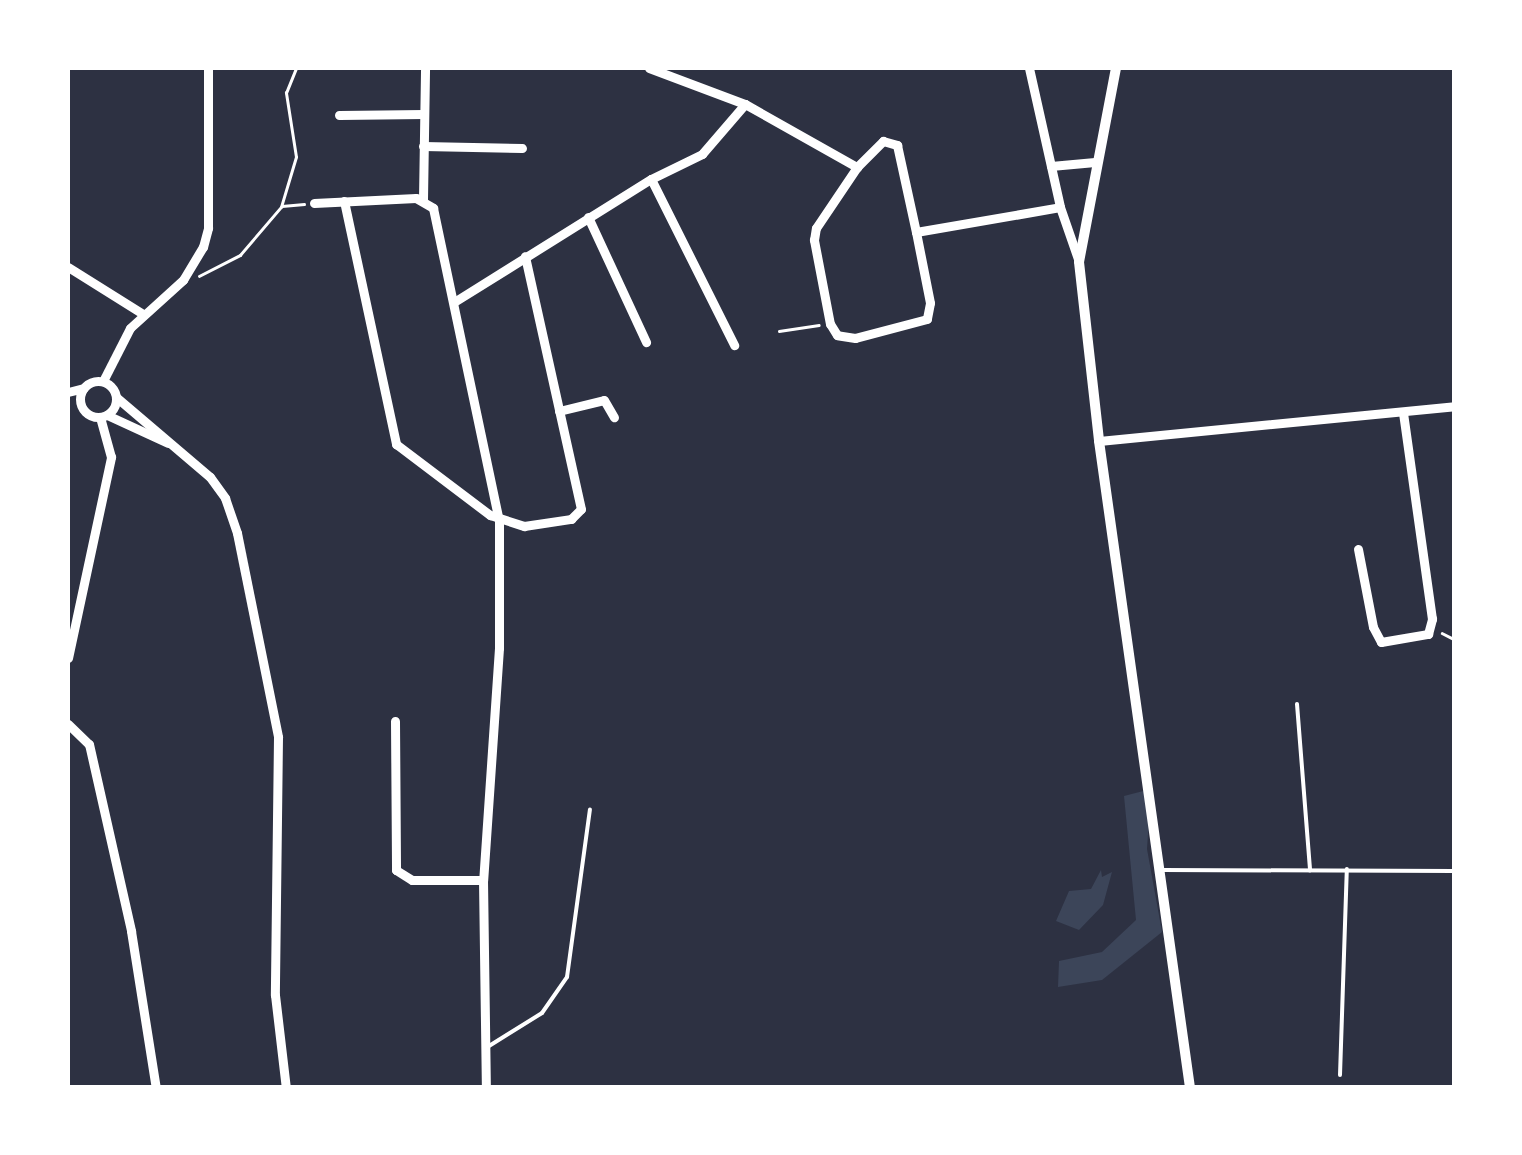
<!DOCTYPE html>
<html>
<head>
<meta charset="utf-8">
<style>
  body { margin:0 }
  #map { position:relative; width:1522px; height:1155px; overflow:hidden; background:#2d3142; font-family:"Open Sans",sans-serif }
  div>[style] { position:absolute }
  .green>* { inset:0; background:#3c4559 }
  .path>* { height:2.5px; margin:-1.25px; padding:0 1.25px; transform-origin:1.25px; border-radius:1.25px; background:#fff }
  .service>* { height:4px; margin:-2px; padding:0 2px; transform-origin:2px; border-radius:2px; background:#fff }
  .minor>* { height:9px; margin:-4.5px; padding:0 4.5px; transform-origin:4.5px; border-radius:4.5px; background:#fff }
  .minor>.ring { margin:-4.5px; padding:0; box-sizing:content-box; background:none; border:9px solid #fff; border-radius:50% }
  .tertiary>* { height:10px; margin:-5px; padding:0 5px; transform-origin:5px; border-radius:5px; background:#fff }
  span { translate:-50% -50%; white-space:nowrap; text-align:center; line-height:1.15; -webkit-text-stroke:8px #fff; paint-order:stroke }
  .frame { position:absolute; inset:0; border:70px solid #fff; pointer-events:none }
</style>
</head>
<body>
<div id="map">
  <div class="green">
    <div style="clip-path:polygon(1151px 789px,1147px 849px,1162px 932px,1102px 980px,1058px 987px,1059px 961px,1102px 952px,1136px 920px,1124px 796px)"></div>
    <div style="clip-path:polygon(1101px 870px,1102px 877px,1112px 872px,1103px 905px,1079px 930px,1056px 921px,1069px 891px,1091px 889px)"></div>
  </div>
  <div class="path">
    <div style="left:282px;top:206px;width:22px;rotate:-5deg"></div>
    <div style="left:199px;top:276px;width:46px;rotate:-27.1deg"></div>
    <div style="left:240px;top:255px;width:63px;rotate:-49.5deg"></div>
    <div style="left:281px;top:207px;width:52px;rotate:-73.3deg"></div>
    <div style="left:296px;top:157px;width:65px;rotate:-98.9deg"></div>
    <div style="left:286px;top:93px;width:27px;rotate:-68deg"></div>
    <div style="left:779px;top:331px;width:40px;rotate:-8.5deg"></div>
    <div style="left:1442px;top:633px;width:13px;rotate:27deg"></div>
  </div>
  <div class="service">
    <div style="left:1297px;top:704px;width:167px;rotate:85.5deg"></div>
    <div style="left:1163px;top:870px;width:291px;rotate:0.2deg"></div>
    <div style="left:1454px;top:892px;width:119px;rotate:90deg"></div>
    <div style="left:489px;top:1046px;width:62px;rotate:-31.9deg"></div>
    <div style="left:542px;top:1013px;width:44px;rotate:-55.2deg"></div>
    <div style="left:567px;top:977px;width:169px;rotate:-82.2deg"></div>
    <div style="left:1340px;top:1075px;width:206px;rotate:-88.1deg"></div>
  </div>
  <div class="minor">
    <div style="left:649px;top:68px;width:103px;rotate:20.6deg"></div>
    <div style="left:745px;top:104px;width:129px;rotate:29.4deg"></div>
    <div style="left:1029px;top:68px;width:142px;rotate:77.4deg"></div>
    <div style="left:1060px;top:207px;width:58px;rotate:70.9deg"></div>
    <div style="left:339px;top:115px;width:85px;rotate:-0.7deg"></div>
    <div style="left:423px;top:146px;width:99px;rotate:1.2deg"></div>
    <div style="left:1051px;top:166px;width:44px;rotate:-5.2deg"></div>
    <div style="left:651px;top:179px;width:186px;rotate:63.4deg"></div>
    <div style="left:423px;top:199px;width:131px;rotate:-89.1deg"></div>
    <div style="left:344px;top:201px;width:249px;rotate:77.9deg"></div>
    <div style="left:396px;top:444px;width:118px;rotate:37.1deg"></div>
    <div style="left:490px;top:515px;width:36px;rotate:18deg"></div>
    <div style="left:524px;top:526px;width:48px;rotate:-8.5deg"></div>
    <div style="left:571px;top:519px;width:14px;rotate:-45deg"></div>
    <div style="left:581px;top:509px;width:259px;rotate:-102.5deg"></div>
    <div style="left:314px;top:203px;width:102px;rotate:-2.8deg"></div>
    <div style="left:416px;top:198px;width:20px;rotate:30deg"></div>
    <div style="left:433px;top:208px;width:319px;rotate:78.1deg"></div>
    <div style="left:499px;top:520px;width:128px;rotate:90deg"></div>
    <div style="left:499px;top:648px;width:233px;rotate:93.9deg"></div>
    <div style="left:483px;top:880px;width:208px;rotate:89.2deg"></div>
    <div style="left:588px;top:217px;width:138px;rotate:65.1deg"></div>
    <div style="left:916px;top:232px;width:72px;rotate:78.8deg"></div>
    <div style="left:930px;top:303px;width:16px;rotate:101deg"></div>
    <div style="left:927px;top:319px;width:74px;rotate:165.2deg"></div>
    <div style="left:855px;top:338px;width:18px;rotate:-171deg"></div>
    <div style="left:837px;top:335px;width:13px;rotate:-122deg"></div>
    <div style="left:830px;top:324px;width:86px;rotate:-100.8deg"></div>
    <div style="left:814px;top:240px;width:12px;rotate:-81deg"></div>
    <div style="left:816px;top:228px;width:73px;rotate:-56.1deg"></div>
    <div style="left:857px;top:167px;width:37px;rotate:-45deg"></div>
    <div style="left:883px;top:141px;width:15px;rotate:16deg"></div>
    <div style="left:897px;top:145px;width:89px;rotate:77.7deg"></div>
    <div style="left:916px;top:232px;width:146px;rotate:-9.8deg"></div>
    <div style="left:68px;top:267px;width:89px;rotate:32.1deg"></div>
    <div style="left:454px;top:302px;width:232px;rotate:-32deg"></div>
    <div style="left:651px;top:179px;width:57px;rotate:-26.1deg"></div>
    <div style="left:702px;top:154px;width:66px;rotate:-49.3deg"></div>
    <div class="ring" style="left:80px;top:381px;width:27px;height:27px"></div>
    <div style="left:103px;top:381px;width:59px;rotate:-63deg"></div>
    <div style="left:130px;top:328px;width:72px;rotate:-42.2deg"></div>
    <div style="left:183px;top:280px;width:39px;rotate:-59deg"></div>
    <div style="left:203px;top:247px;width:20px;rotate:-75deg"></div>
    <div style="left:208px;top:228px;width:160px;rotate:-90deg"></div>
    <div style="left:68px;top:392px;width:16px;rotate:-14deg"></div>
    <div style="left:116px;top:397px;width:123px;rotate:40.4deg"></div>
    <div style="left:210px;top:477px;width:26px;rotate:54deg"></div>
    <div style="left:225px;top:498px;width:37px;rotate:71deg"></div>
    <div style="left:237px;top:533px;width:208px;rotate:78.6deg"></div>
    <div style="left:278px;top:737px;width:258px;rotate:90.7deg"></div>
    <div style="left:275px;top:995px;width:94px;rotate:83.3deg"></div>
    <div style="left:559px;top:411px;width:46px;rotate:-13.7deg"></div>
    <div style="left:604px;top:400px;width:20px;rotate:60deg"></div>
    <div style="left:107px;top:415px;width:67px;rotate:24.7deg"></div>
    <div style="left:1099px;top:441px;width:357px;rotate:-5.6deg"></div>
    <div style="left:1358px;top:549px;width:79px;rotate:79.1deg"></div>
    <div style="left:1373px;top:627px;width:17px;rotate:62deg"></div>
    <div style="left:1381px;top:642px;width:48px;rotate:-9.7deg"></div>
    <div style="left:1428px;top:634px;width:16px;rotate:-75deg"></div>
    <div style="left:1432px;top:619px;width:209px;rotate:-98deg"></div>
    <div style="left:68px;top:658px;width:206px;rotate:-77.9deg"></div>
    <div style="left:111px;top:457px;width:41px;rotate:-105.4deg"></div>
    <div style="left:395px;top:721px;width:149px;rotate:89.6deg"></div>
    <div style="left:396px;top:870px;width:19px;rotate:32deg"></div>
    <div style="left:412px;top:880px;width:71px"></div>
    <div style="left:68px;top:724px;width:29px;rotate:44deg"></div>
    <div style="left:89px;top:744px;width:192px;rotate:77.3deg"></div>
    <div style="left:131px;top:931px;width:159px;rotate:81deg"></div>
  </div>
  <div class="tertiary">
    <div style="left:1116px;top:68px;width:197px;rotate:100.8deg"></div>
    <div style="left:1079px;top:262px;width:180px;rotate:83.6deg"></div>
    <div style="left:1099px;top:441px;width:653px;rotate:81.99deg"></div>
  </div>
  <div class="frame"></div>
</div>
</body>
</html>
